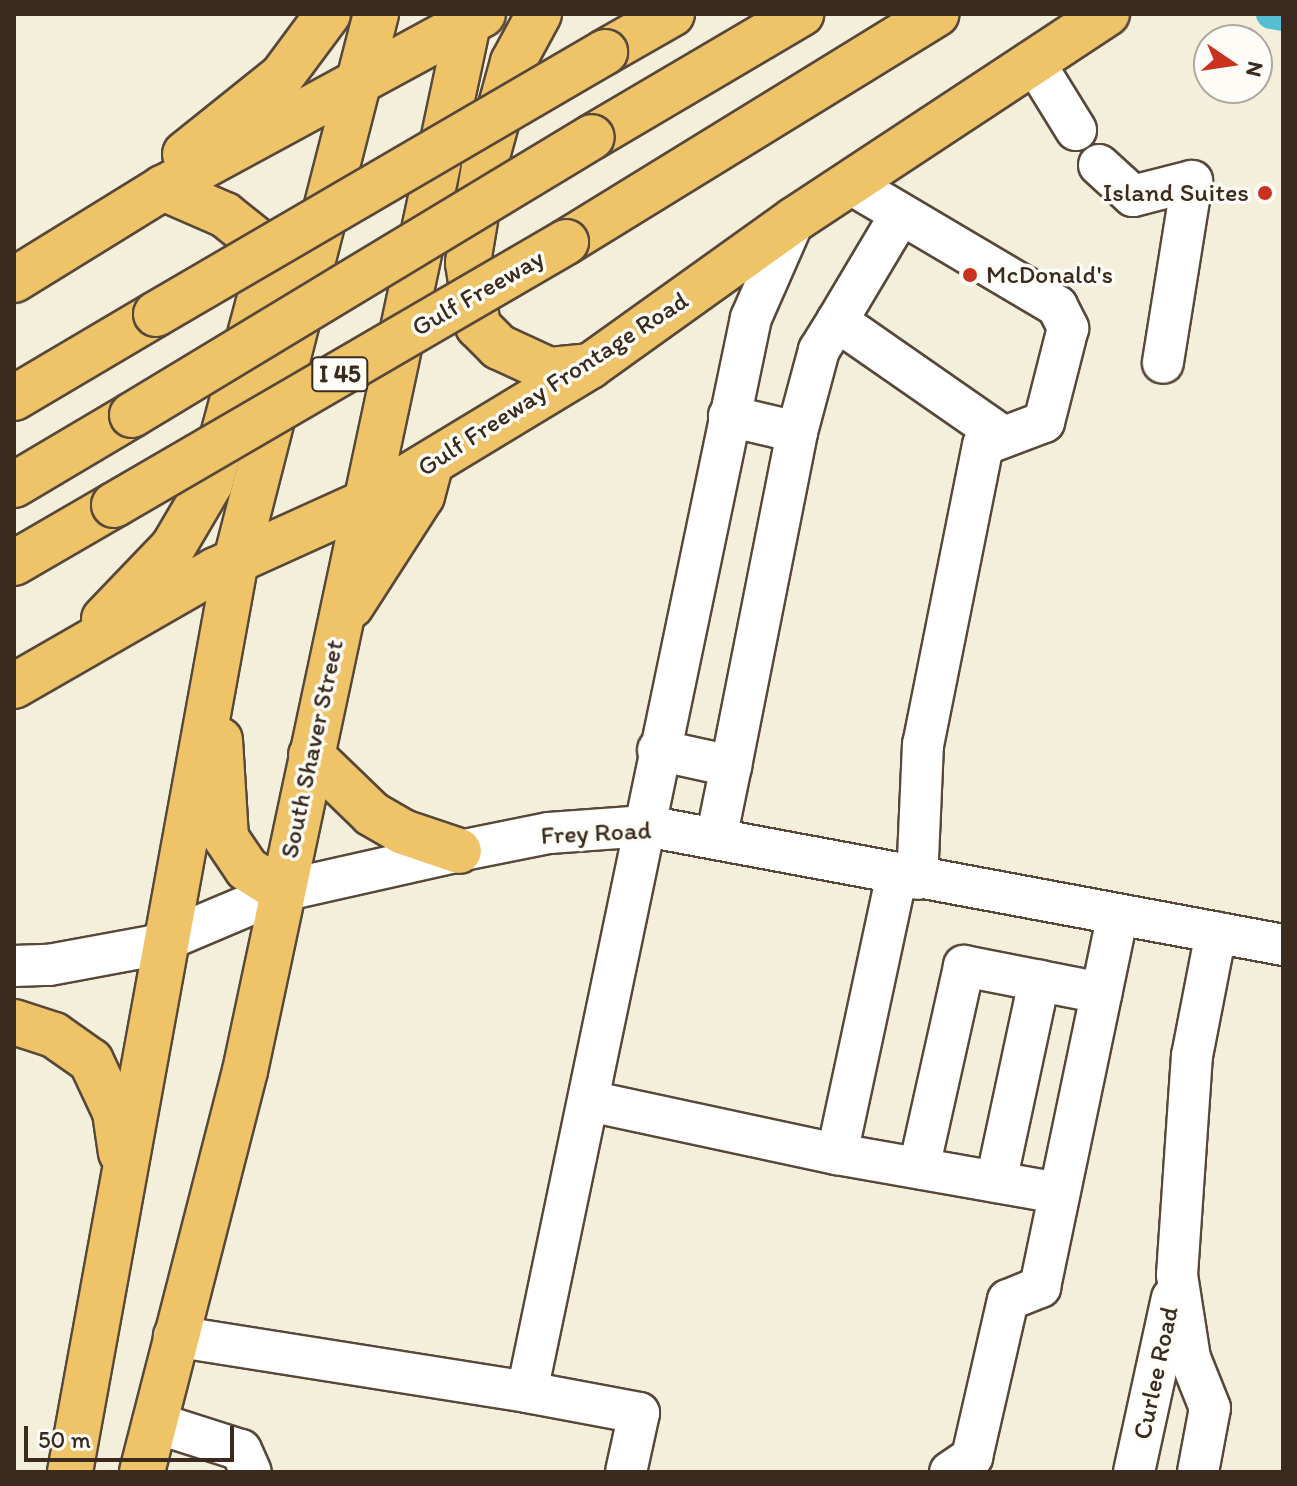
<!DOCTYPE html>
<html>
<head>
<meta charset="utf-8">
<style>
  body { margin:0 }
  #map { position:relative; width:1297px; height:1486px; overflow:hidden; background:#f3efdb; font-family:Itim,sans-serif }
  div>[style] { position:absolute }
  .canal>* { height:30px; margin:-15px; padding:0 15px; transform-origin:15px; border-radius:15px; background:#55bed2 }
  .roads { filter:drop-shadow(2px 0 #57483a) drop-shadow(-2px 0 #57483a) drop-shadow(0 2px #57483a) drop-shadow(0 -2px #57483a) }
  .minor>* { height:40px; margin:-20px; padding:0 20px; transform-origin:20px; border-radius:20px; background:#fff }
  .major>* { height:44px; margin:-22px; padding:0 22px; transform-origin:22px; border-radius:22px; background:#efc469 }
  .highway>* { height:44px; margin:-22px; padding:0 22px; transform-origin:22px; border-radius:22px; background:#efc469 }
  .bridges { filter:drop-shadow(2px 0 #57483a) drop-shadow(-2px 0 #57483a) drop-shadow(0 2px #57483a) drop-shadow(0 -2px #57483a) }
  .highway-bridge>* { height:44px; margin:-22px; padding:0 22px; transform-origin:22px; border-radius:22px; background:#efc469 }
  .dots>* { width:22px; height:22px; translate:-50% -50%; box-sizing:border-box; border:4px solid #fdfcf7; border-radius:50% }
  span { translate:-50% -50%; white-space:nowrap; text-align:center; line-height:1.15; -webkit-text-stroke:7px #fdfcf7; paint-order:stroke }
  .shield-label span { padding:2px 6px; background:#fdfcf7; border:2px solid; border-radius:6px; -webkit-text-stroke-width:0 }
  .shield-label { font-size:24px; color:#3b2a1e; font-weight:700 }
  .poi-label { font-size:26px; color:#3b2a1e }
  .right { translate:-100% -50%; text-align:right }
  .left { translate:0 -50%; text-align:left }
  .street-label { font-size:26px; color:#3b2a1e }
  .frame { position:absolute; inset:0; border:16px solid #3b2a1e; pointer-events:none }
  .north { position:absolute; left:1193px; top:24px; width:80px; height:80px; box-sizing:border-box; background:#fdfcf7; border:2px solid #afa8a0; border-radius:50%; rotate:103deg; font-size:22px; font-weight:700; line-height:32px; text-align:center; color:#3b2a1e }
  .north::after { content:''; display:block; margin:auto; width:28px; height:36px; background:#c8321e; clip-path:polygon(50% 0,100% 100%,50% 72%,0 100%) }
  .scale { position:absolute; left:24px; top:1426px; width:210px; height:36px; box-sizing:border-box; border:4px solid #3b2a1e; border-top:0; padding-left:10px; font-size:24px; line-height:28px; white-space:nowrap; color:#3b2a1e; -webkit-text-stroke:6px #fdfcf7; paint-order:stroke }
</style>
</head>
<body>
<div id="map">
  <div class="canal">
    <div style="left:1271px;top:14px;width:12px;rotate:9deg"></div>
  </div>
  <div class="roads">
    <div class="minor">
      <div style="left:1034px;top:62px;width:80px;rotate:58.3deg"></div>
      <div style="left:1099px;top:165px;width:46px;rotate:42.4deg"></div>
      <div style="left:1133px;top:196px;width:61px;rotate:-14.3deg"></div>
      <div style="left:1192px;top:181px;width:184px;rotate:99.1deg"></div>
      <div style="left:849px;top:183px;width:242px;rotate:30.6deg"></div>
      <div style="left:1057px;top:306px;width:25px;rotate:63deg"></div>
      <div style="left:1068px;top:328px;width:97px;rotate:104.3deg"></div>
      <div style="left:1044px;top:422px;width:65px;rotate:159.3deg"></div>
      <div style="left:983px;top:445px;width:305px;rotate:101.3deg"></div>
      <div style="left:923px;top:744px;width:135px;rotate:92.5deg"></div>
      <div style="left:899px;top:217px;width:121px;rotate:120.8deg"></div>
      <div style="left:837px;top:321px;width:203px;rotate:34.8deg"></div>
      <div style="left:797px;top:432px;width:85px;rotate:-75deg"></div>
      <div style="left:819px;top:350px;width:34px;rotate:-58deg"></div>
      <div style="left:658px;top:750px;width:75px;rotate:12.4deg"></div>
      <div style="left:731px;top:766px;width:340px;rotate:-78.8deg"></div>
      <div style="left:797px;top:432px;width:70px;rotate:-166.8deg"></div>
      <div style="left:716px;top:839px;width:75px;rotate:-78.4deg"></div>
      <div style="left:14px;top:966px;width:35px;rotate:-2deg"></div>
      <div style="left:49px;top:965px;width:105px;rotate:-10.5deg"></div>
      <div style="left:152px;top:946px;width:141px;rotate:-22.9deg"></div>
      <div style="left:282px;top:891px;width:181px;rotate:-12.7deg"></div>
      <div style="left:459px;top:851px;width:92px;rotate:-11.3deg"></div>
      <div style="left:549px;top:833px;width:97px;rotate:-4.1deg"></div>
      <div style="left:646px;top:826px;width:648px;rotate:10.58deg"></div>
      <div style="left:589px;top:1101px;width:254px;rotate:12.1deg"></div>
      <div style="left:837px;top:1154px;width:285px;rotate:-77.9deg"></div>
      <div style="left:837px;top:1154px;width:225px;rotate:10deg"></div>
      <div style="left:919px;top:1168px;width:207px;rotate:-77.4deg"></div>
      <div style="left:964px;top:966px;width:140px;rotate:11.1deg"></div>
      <div style="left:996px;top:1182px;width:206px;rotate:-77.9deg"></div>
      <div style="left:174px;top:1336px;width:357px;rotate:9deg"></div>
      <div style="left:527px;top:1392px;width:1097px;rotate:-78.22deg"></div>
      <div style="left:751px;top:318px;width:107px;rotate:-66.3deg"></div>
      <div style="left:527px;top:1392px;width:114px;rotate:10.6deg"></div>
      <div style="left:639px;top:1413px;width:60px;rotate:102.4deg"></div>
      <div style="left:153px;top:1422px;width:92px;rotate:17.7deg"></div>
      <div style="left:241px;top:1450px;width:24px;rotate:66deg"></div>
      <div style="left:950px;top:1472px;width:27px;rotate:-34deg"></div>
      <div style="left:972px;top:1457px;width:161px;rotate:-77.1deg"></div>
      <div style="left:1008px;top:1300px;width:35px;rotate:-22deg"></div>
      <div style="left:1040px;top:1287px;width:380px;rotate:-78.2deg"></div>
      <div style="left:1134px;top:1472px;width:178px;rotate:-77.7deg"></div>
      <div style="left:1198px;top:1472px;width:65px;rotate:-79.4deg"></div>
      <div style="left:1210px;top:1408px;width:54px;rotate:-111.8deg"></div>
      <div style="left:1190px;top:1358px;width:84px;rotate:-98.9deg"></div>
      <div style="left:1177px;top:1275px;width:220px;rotate:-86.1deg"></div>
      <div style="left:1192px;top:1056px;width:126px;rotate:-79deg"></div>
    </div>
    <div class="major">
      <div style="left:539px;top:14px;width:55px;rotate:118.4deg"></div>
      <div style="left:513px;top:62px;width:109px;rotate:105.4deg"></div>
      <div style="left:484px;top:167px;width:97px;rotate:99.5deg"></div>
      <div style="left:468px;top:263px;width:64px;rotate:81deg"></div>
      <div style="left:478px;top:326px;width:30px;rotate:45deg"></div>
      <div style="left:499px;top:347px;width:55px;rotate:24.7deg"></div>
      <div style="left:549px;top:370px;width:41px;rotate:-5.6deg"></div>
      <div style="left:185px;top:154px;width:124px;rotate:-38.8deg"></div>
      <div style="left:282px;top:76px;width:77px;rotate:-53.4deg"></div>
      <div style="left:14px;top:280px;width:175px;rotate:-31.7deg"></div>
      <div style="left:163px;top:188px;width:364px;rotate:-28.5deg"></div>
      <div style="left:351px;top:606px;width:131px;rotate:-57.2deg"></div>
      <div style="left:422px;top:496px;width:34px;rotate:-75deg"></div>
      <div style="left:104px;top:619px;width:100px;rotate:-46.2deg"></div>
      <div style="left:173px;top:547px;width:73px;rotate:-59.6deg"></div>
      <div style="left:210px;top:484px;width:228px;rotate:-75deg"></div>
      <div style="left:269px;top:264px;width:23px;rotate:-113deg"></div>
      <div style="left:260px;top:243px;width:45px;rotate:-141.3deg"></div>
      <div style="left:225px;top:215px;width:68px;rotate:-156.5deg"></div>
      <div style="left:14px;top:686px;width:233px;rotate:-29.9deg"></div>
      <div style="left:216px;top:570px;width:162px;rotate:-24.4deg"></div>
      <div style="left:364px;top:503px;width:264px;rotate:-31.2deg"></div>
      <div style="left:590px;top:366px;width:251px;rotate:-35.6deg"></div>
      <div style="left:794px;top:220px;width:375px;rotate:-33.4deg"></div>
      <div style="left:220px;top:740px;width:98px;rotate:86.5deg"></div>
      <div style="left:226px;top:838px;width:37px;rotate:56deg"></div>
      <div style="left:247px;top:869px;width:41px;rotate:32.2deg"></div>
      <div style="left:311px;top:755px;width:85px;rotate:44deg"></div>
      <div style="left:372px;top:814px;width:36px;rotate:30deg"></div>
      <div style="left:403px;top:832px;width:59px;rotate:18.7deg"></div>
      <div style="left:14px;top:1022px;width:42px;rotate:18deg"></div>
      <div style="left:54px;top:1035px;width:45px;rotate:35.1deg"></div>
      <div style="left:91px;top:1061px;width:56px;rotate:64.8deg"></div>
      <div style="left:115px;top:1112px;width:41px;rotate:81.7deg"></div>
      <div style="left:70px;top:1472px;width:927px;rotate:-79.68deg"></div>
      <div style="left:236px;top:560px;width:564px;rotate:-75.62deg"></div>
      <div style="left:142px;top:1472px;width:414px;rotate:-75.6deg"></div>
      <div style="left:245px;top:1071px;width:1081px;rotate:-77.98deg"></div>
    </div>
    <div class="highway">
      <div style="left:605px;top:52px;width:77px;rotate:-29.6deg"></div>
      <div style="left:592px;top:137px;width:243px;rotate:-30.5deg"></div>
      <div style="left:566px;top:242px;width:435px;rotate:-31.6deg"></div>
      <div style="left:14px;top:398px;width:165px;rotate:-30.6deg"></div>
      <div style="left:14px;top:485px;width:137px;rotate:-30.7deg"></div>
      <div style="left:14px;top:563px;width:116px;rotate:-30.1deg"></div>
    </div>
  </div>
  <div class="bridges">
    <div class="highway-bridge">
      <div style="left:156px;top:314px;width:520px;rotate:-30.26deg"></div>
      <div style="left:132px;top:415px;width:537px;rotate:-31.15deg"></div>
      <div style="left:114px;top:505px;width:523px;rotate:-30.19deg"></div>
    </div>
  </div>
  <div class="dots">
    <div style="left:1265px;top:193px;background:#c8321e"></div>
    <div style="left:970px;top:275px;background:#c8321e"></div>
  </div>
  <div class="shield-label">
    <span style="left:340px;top:374px">I 45</span>
  </div>
  <div class="poi-label">
    <span class="right" style="left:1249px;top:193px">Island Suites</span>
    <span class="left" style="left:986px;top:275px">McDonald's</span>
  </div>
  <div class="street-label">
    <span style="left:478px;top:293px;rotate:-30deg">Gulf Freeway</span>
    <span style="left:553px;top:384px;rotate:-33deg">Gulf Freeway Frontage Road</span>
    <span style="left:312px;top:749px;rotate:-78deg">South Shaver Street</span>
    <span style="left:596px;top:833px;rotate:-3deg">Frey Road</span>
    <span style="left:1156px;top:1373px;rotate:-78deg">Curlee Road</span>
  </div>
  <div class="frame"></div>
  <div class="north">N</div>
  <div class="scale">50 m</div>
</div>
</body>
</html>
